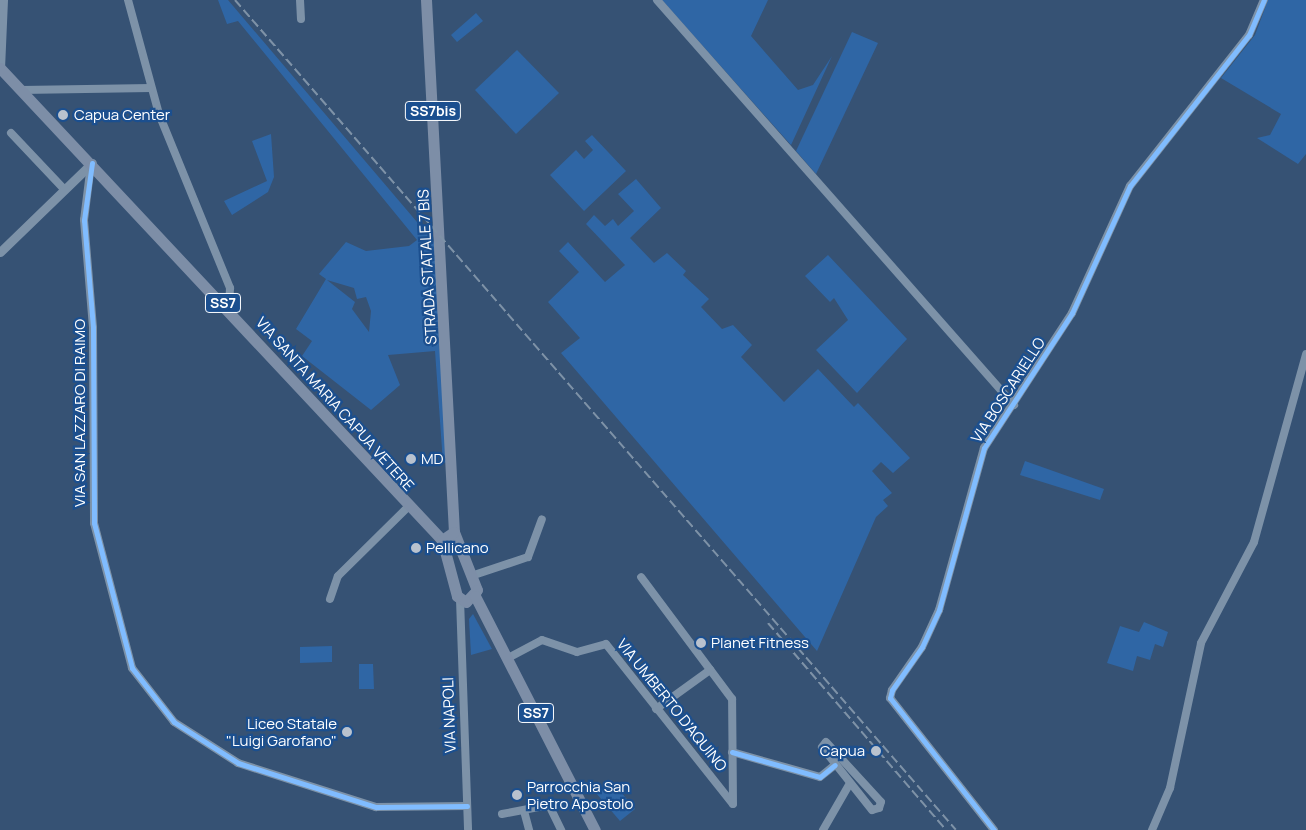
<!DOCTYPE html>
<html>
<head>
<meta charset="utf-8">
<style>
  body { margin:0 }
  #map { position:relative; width:1306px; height:830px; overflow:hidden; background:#365274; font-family:Manrope,sans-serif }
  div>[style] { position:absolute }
  .green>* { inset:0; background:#2f66a5 }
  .minor>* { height:8px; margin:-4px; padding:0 4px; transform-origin:4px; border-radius:4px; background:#7d92a8 }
  .tertiary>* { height:9px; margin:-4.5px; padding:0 4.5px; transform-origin:4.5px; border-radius:4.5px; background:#7d92a8 }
  .primary>* { height:11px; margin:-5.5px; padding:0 5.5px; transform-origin:5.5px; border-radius:5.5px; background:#7d8ea7 }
  .rail>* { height:2px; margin-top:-1px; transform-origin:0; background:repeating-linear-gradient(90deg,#7e92a7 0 9px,transparent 0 13px) }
  .cycleway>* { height:5px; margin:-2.5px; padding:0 2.5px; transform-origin:2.5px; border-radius:2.5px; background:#80bcff }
  .dots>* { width:14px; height:14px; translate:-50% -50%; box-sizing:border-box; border:2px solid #1b4f8f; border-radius:50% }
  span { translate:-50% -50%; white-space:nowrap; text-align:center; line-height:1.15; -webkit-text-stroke:4.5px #1b4f8f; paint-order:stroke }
  .shield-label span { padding:1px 4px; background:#1b4f8f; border:1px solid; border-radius:4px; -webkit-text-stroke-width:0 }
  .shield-label { font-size:14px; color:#fff; font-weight:700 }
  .poi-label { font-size:15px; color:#fff }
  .left { translate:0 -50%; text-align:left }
  .right { translate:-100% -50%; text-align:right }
  .street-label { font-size:15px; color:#fff }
</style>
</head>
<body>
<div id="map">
  <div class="green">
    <div style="clip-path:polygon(evenodd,218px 0,228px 0,434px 242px,447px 462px,443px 463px,435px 351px,388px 355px,400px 385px,371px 410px,302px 356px,312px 341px,296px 329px,326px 279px,319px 274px,346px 242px,366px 251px,409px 246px,417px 240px,238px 21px,227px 24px,218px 0,327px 280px,354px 288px,357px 299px,366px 297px,371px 311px,369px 332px,352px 309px,355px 302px,327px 280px)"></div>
    <div style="clip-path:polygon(662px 0,768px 0,751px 36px,798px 90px,813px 85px,832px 56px,791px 145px)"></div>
    <div style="clip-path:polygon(1268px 0,1306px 0,1306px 154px,1298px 164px,1257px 138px,1270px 135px,1281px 114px,1221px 78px,1255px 35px)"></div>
    <div style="clip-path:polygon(476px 13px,483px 21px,457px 42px,451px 35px)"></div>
    <div style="clip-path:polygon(852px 32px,878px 43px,816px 174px,796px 151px)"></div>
    <div style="clip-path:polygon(517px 50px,559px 93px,516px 134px,475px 90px)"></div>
    <div style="clip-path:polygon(271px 134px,274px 177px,268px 192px,232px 215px,224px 201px,267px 181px,252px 141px)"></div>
    <div style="clip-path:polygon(592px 135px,626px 171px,584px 211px,550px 175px,576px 150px,584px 159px,593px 150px,585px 141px)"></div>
    <div style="clip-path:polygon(636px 179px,661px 208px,630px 238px,654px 263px,667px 253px,686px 271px,683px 275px,709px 299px,701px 307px,722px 329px,733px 325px,752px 345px,741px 357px,784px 402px,818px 369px,854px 407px,858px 403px,910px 458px,893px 473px,881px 462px,872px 471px,892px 493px,883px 500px,888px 506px,876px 517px,817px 651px,561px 353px,580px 338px,548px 302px,579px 272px,559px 251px,568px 242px,605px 282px,625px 265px,586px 224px,594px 215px,605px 226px,613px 219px,618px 226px,634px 211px,618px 194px)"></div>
    <div style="clip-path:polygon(828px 255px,907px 339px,857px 393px,816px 350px,848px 320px,834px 298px,830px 302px,805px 276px)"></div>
    <div style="clip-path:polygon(1025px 461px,1104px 489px,1100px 500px,1020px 475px)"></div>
    <div style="clip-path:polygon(473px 614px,492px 649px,471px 655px,469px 619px)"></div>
    <div style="clip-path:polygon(1144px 622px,1168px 632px,1163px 647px,1155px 644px,1150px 660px,1137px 656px,1133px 671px,1107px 663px,1120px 626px,1139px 632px)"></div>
    <div style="clip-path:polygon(332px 646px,332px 662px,300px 663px,300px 647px)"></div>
    <div style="clip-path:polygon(359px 664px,373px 664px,374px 689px,359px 689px)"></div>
    <div style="clip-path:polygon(611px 780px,635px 809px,620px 821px,596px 793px)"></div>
  </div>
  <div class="minor">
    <div style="left:128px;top:0;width:118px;rotate:74.8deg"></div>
    <div style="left:159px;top:114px;width:188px;rotate:67.8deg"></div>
    <div style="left:230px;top:288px;width:22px;rotate:93deg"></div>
    <div style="left:300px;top:0;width:19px;rotate:87deg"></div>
    <div style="left:657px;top:0;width:540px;rotate:48.6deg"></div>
    <div style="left:1px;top:69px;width:69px;rotate:-87.5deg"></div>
    <div style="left:21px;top:90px;width:130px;rotate:-0.9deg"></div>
    <div style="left:11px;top:133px;width:76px;rotate:46.6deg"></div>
    <div style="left:91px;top:164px;width:56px;rotate:97.1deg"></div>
    <div style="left:84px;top:220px;width:108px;rotate:85.2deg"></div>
    <div style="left:93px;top:328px;width:195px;rotate:89.7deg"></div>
    <div style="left:94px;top:523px;width:150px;rotate:75.3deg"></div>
    <div style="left:132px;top:668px;width:68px;rotate:52.1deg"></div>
    <div style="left:174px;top:722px;width:76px;rotate:32.6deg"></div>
    <div style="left:238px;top:763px;width:145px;rotate:17.7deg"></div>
    <div style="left:376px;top:807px;width:91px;rotate:-0.6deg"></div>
    <div style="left:471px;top:576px;width:60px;rotate:-18.4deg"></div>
    <div style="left:528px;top:557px;width:40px;rotate:-69.8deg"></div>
    <div style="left:330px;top:599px;width:24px;rotate:-71deg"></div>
    <div style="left:338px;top:576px;width:98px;rotate:-44.6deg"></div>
    <div style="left:460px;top:599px;width:231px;rotate:88deg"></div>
    <div style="left:508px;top:658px;width:38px;rotate:-28deg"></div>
    <div style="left:542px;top:640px;width:37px;rotate:19deg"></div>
    <div style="left:577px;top:652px;width:30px;rotate:-15deg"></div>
    <div style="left:606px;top:644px;width:204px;rotate:51.6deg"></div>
    <div style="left:733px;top:804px;width:105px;rotate:-90.5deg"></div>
    <div style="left:732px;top:699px;width:152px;rotate:-126.7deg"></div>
    <div style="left:656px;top:709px;width:67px;rotate:-35.8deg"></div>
    <div style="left:826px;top:742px;width:81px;rotate:47.5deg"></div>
    <div style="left:881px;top:802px;width:6px;rotate:108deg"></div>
    <div style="left:879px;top:808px;width:7px;rotate:164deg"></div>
    <div style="left:872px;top:810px;width:80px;rotate:-128.4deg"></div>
    <div style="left:822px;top:747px;width:6px;rotate:-51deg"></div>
    <div style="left:732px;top:752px;width:91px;rotate:15.9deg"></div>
    <div style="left:820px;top:777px;width:19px;rotate:-39deg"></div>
    <div style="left:524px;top:811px;width:20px;rotate:75deg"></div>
    <div style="left:502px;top:814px;width:48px;rotate:-10.8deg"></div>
    <div style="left:549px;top:805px;width:28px;rotate:64deg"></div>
    <div style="left:823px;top:830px;width:54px;rotate:-60.1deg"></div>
    <div style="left:994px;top:830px;width:168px;rotate:-128.2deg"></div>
    <div style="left:890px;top:698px;width:8px;rotate:-76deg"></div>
    <div style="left:892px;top:690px;width:52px;rotate:-55.1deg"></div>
    <div style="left:922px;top:647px;width:41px;rotate:-65.3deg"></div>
    <div style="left:939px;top:610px;width:168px;rotate:-74.5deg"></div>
    <div style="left:984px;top:448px;width:161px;rotate:-56.9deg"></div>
    <div style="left:1072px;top:313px;width:140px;rotate:-65.5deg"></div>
    <div style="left:1130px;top:186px;width:192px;rotate:-51.8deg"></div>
    <div style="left:1249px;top:35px;width:38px;rotate:-67deg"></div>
    <div style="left:1152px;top:830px;width:46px;rotate:-66.8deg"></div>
    <div style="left:1170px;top:788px;width:148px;rotate:-77.9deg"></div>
    <div style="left:1201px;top:643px;width:114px;rotate:-62.3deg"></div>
    <div style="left:1254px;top:542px;width:195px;rotate:-74.5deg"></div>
  </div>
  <div class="tertiary">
    <div style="left:0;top:252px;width:128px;rotate:-44.1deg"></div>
  </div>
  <div class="primary">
    <div style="left:426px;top:0;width:533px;rotate:86.99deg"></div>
    <div style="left:0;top:68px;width:647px;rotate:46.88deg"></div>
    <div style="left:454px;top:532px;width:62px;rotate:68.4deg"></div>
    <div style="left:477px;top:590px;width:16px;rotate:133deg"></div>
    <div style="left:466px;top:602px;width:11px;rotate:-146deg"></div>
    <div style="left:457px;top:596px;width:58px;rotate:-105deg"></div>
    <div style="left:442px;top:540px;width:14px;rotate:-34deg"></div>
    <div style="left:475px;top:596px;width:263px;rotate:62.9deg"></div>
  </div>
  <div class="rail">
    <div style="left:235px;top:0;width:1099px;rotate:49.02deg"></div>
    <div style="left:768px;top:623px;width:273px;rotate:49.3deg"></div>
  </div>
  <div class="cycleway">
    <div style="left:92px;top:163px;width:58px;rotate:98deg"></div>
    <div style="left:84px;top:220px;width:108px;rotate:85.2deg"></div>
    <div style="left:93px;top:328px;width:195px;rotate:89.7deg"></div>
    <div style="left:94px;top:523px;width:150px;rotate:75.3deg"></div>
    <div style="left:132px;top:668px;width:68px;rotate:52.1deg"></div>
    <div style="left:174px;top:722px;width:76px;rotate:32.6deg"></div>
    <div style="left:238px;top:763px;width:145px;rotate:17.7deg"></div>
    <div style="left:376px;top:807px;width:91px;rotate:-0.6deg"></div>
    <div style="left:732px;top:752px;width:91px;rotate:15.9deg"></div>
    <div style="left:820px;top:777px;width:19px;rotate:-39deg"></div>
    <div style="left:994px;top:830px;width:168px;rotate:-128.2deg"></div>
    <div style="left:890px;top:698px;width:8px;rotate:-76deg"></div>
    <div style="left:892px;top:690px;width:52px;rotate:-55.1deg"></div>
    <div style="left:922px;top:647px;width:41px;rotate:-65.3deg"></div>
    <div style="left:939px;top:610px;width:168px;rotate:-74.5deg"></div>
    <div style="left:984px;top:448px;width:161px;rotate:-56.9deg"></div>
    <div style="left:1072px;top:313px;width:140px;rotate:-65.5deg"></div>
    <div style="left:1130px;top:186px;width:192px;rotate:-51.8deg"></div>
    <div style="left:1249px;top:35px;width:38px;rotate:-67deg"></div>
  </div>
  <div class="dots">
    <div style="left:63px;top:115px;background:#b9c2ce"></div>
    <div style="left:411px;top:459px;background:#b9c2ce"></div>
    <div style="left:416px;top:548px;background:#b9c2ce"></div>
    <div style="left:701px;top:643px;background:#b9c2ce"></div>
    <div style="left:347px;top:732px;background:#b9c2ce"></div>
    <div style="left:876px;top:751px;background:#b9c2ce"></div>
    <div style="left:517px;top:795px;background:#b9c2ce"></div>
  </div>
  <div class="shield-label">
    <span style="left:433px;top:111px">SS7bis</span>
    <span style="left:223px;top:303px">SS7</span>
    <span style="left:536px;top:713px">SS7</span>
  </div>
  <div class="poi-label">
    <span class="left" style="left:74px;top:115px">Capua Center</span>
    <span class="left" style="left:421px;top:459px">MD</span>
    <span class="left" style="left:426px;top:548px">Pellicano</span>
    <span class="left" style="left:711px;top:643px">Planet Fitness</span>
    <span class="right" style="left:337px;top:732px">Liceo Statale<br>"Luigi Garofano"</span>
    <span class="right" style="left:865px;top:751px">Capua</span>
    <span class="left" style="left:527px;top:795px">Parrocchia San<br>Pietro Apostolo</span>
  </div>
  <div class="street-label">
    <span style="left:427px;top:267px;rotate:-93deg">STRADA STATALE 7 BIS</span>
    <span style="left:1008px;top:390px;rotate:-57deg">VIA BOSCARIELLO</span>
    <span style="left:335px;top:404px;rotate:48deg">VIA SANTA MARIA CAPUA VETERE</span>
    <span style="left:80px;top:413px;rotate:-90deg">VIA SAN LAZZARO DI RAIMO</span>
    <span style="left:672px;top:705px;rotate:51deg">VIA UMBERTO D'AQUINO</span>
    <span style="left:449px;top:715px;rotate:-92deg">VIA NAPOLI</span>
  </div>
</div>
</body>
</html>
